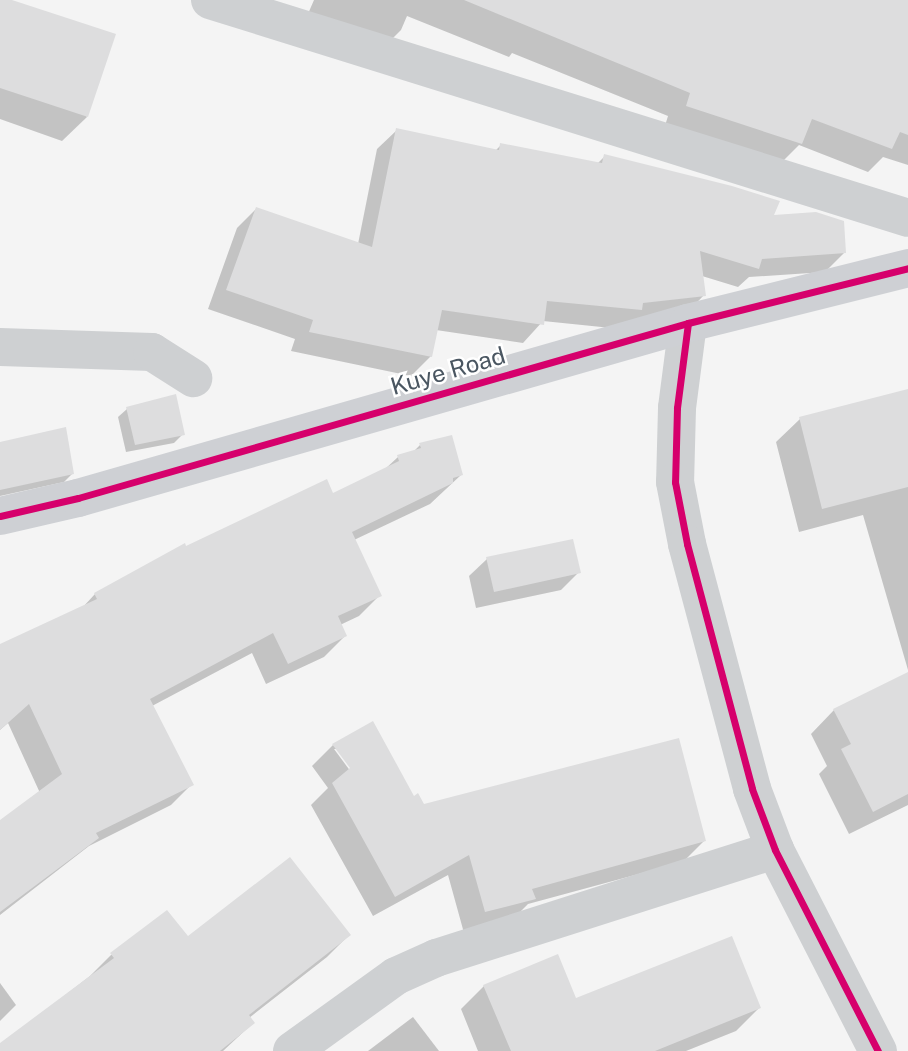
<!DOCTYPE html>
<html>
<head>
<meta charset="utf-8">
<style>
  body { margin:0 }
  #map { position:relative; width:908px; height:1051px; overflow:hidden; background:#f4f4f4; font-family:"Public Sans",sans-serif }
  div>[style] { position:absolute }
  .shadow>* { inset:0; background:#0003 }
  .building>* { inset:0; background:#ddddde }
  .street>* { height:38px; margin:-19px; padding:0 19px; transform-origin:19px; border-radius:19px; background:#ced0d2 }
  .secondary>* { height:38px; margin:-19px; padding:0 19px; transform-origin:19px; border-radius:19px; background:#ced0d4 }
  .cycleway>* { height:7px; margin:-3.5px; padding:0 3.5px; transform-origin:3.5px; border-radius:3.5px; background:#d6006c }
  span { translate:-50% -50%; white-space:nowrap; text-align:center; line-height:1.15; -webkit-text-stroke:5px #fff; paint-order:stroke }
  .street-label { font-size:24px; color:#4a5661 }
</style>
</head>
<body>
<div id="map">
  <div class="shadow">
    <div style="clip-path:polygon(0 0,7px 0,87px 117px,62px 141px,0 119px)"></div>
    <div style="clip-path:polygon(314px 0,901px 0,908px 3px,908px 165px,883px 157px,868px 172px,799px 145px,777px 167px,664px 129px,668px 116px,512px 53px,509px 57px,407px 16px,401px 30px,378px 53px,304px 23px)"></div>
    <div style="clip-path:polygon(397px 130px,495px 151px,501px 145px,597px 164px,605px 156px,771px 217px,844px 253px,825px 272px,749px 277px,738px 287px,702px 276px,704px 295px,685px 315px,621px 329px,543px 321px,523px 343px,436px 330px,431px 356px,411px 376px,291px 351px,295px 339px,208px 309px,237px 228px,256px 209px,358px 244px,377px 149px)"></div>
    <div style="clip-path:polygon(908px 390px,908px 670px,863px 515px,799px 532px,776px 442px,800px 419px)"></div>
    <div style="clip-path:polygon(127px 409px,183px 434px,174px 443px,126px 452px,118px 417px)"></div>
    <div style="clip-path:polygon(420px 445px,461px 475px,430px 504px,354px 540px,380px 595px,359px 616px,340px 625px,345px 636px,324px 657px,266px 684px,252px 653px,152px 706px,192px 784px,171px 805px,89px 846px,0 915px,0 822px,40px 793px,8px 723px,0 730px,0 645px,82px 608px,95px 594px,185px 548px,332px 495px,384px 470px,398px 457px,413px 452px)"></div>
    <div style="clip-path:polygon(0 447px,73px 473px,64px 482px,0 496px)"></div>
    <div style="clip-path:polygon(487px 559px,579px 572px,561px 590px,476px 608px,469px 576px)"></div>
    <div style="clip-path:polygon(908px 673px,908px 805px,849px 834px,819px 774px,827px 766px,811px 734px,834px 710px)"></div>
    <div style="clip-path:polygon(evenodd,333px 745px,423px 806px,704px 841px,683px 862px,528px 904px,513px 919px,464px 933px,448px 875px,373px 916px,311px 805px,328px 788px,312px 766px,333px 745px,334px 749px,338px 749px,357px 774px,354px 776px,334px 749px)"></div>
    <div style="clip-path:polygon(349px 935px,327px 957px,249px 1018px,253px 1023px,223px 1051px,0 1051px,0 1046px,90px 976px,111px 955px,187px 939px)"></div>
    <div style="clip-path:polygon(0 983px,16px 1005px,0 1021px)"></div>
    <div style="clip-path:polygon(484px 986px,575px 1001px,759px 1008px,736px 1031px,686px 1051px,478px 1051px,461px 1009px)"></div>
    <div style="clip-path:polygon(413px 1017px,439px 1051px,368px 1051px)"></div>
  </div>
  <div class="building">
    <div style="clip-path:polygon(0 0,12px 0,116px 34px,88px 117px,0 88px)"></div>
    <div style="clip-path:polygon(464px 0,908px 0,908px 135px,900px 132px,892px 149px,812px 119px,802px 144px,686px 106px,690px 93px)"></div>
    <div style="clip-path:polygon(396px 128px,499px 150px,500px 143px,602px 163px,604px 154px,732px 186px,780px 201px,774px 215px,816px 212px,844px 221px,846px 253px,762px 259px,759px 269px,700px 251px,706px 296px,643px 303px,642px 310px,547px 301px,544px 325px,442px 310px,432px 357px,309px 332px,313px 320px,226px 290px,256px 207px,372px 247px)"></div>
    <div style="clip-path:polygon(908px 389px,908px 487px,822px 509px,799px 417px)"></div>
    <div style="clip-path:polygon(176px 394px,185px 435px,135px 445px,126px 407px)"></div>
    <div style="clip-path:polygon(66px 427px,74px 474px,0 490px,0 442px)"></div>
    <div style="clip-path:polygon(452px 435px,463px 475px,453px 478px,453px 483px,352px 532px,382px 596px,338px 616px,347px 636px,288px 664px,273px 633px,150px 699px,194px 785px,96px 833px,99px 838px,0 912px,0 820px,62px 774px,29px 704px,0 730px,0 644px,97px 599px,94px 593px,185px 543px,186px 546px,327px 479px,333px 493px,399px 461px,397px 455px,421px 448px,419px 443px)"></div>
    <div style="clip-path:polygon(573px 539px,581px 573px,494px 592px,486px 557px)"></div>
    <div style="clip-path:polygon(908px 672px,908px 794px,873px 812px,841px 749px,851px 744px,833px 709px)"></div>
    <div style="clip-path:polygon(373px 721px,414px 796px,418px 793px,424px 804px,679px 738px,706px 841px,532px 889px,536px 899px,485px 912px,469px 855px,395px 897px,332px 783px,350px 768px,332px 744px)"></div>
    <div style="clip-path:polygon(290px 857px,351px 935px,249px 1015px,255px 1023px,220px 1051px,0 1051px,0 1043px,114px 958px,110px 953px,167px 910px,188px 936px)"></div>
    <div style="clip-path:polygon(732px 936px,761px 1008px,655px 1051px,511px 1051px,483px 985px,558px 954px,576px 998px)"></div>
  </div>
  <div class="street">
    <div style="left:210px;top:0;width:731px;rotate:17.34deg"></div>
    <div style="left:688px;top:323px;width:86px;rotate:97.4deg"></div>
    <div style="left:677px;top:408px;width:74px;rotate:91.5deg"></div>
    <div style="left:675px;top:482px;width:63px;rotate:79deg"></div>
    <div style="left:687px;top:544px;width:253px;rotate:75.1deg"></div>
    <div style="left:752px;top:789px;width:65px;rotate:69.3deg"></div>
    <div style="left:775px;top:850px;width:226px;rotate:62.9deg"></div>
    <div style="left:0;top:347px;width:152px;rotate:1.9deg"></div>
    <div style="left:152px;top:352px;width:49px;rotate:32.4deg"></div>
    <div style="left:292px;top:1051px;width:128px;rotate:-35.8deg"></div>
    <div style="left:396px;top:976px;width:44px;rotate:-24.2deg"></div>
    <div style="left:436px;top:958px;width:356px;rotate:-17.7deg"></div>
  </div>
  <div class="secondary">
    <div style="left:0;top:516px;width:80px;rotate:-13deg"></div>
    <div style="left:78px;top:498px;width:635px;rotate:-16.01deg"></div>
    <div style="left:688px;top:323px;width:227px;rotate:-14deg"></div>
  </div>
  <div class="cycleway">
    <div style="left:688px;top:323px;width:86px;rotate:97.4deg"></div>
    <div style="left:677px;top:408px;width:74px;rotate:91.5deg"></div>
    <div style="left:675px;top:482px;width:63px;rotate:79deg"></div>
    <div style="left:687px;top:544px;width:253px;rotate:75.1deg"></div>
    <div style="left:752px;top:789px;width:65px;rotate:69.3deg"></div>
    <div style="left:775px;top:850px;width:226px;rotate:62.9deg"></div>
    <div style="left:0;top:516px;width:80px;rotate:-13deg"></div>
    <div style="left:78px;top:498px;width:635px;rotate:-16.01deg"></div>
    <div style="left:688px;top:323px;width:227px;rotate:-14deg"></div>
  </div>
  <div class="street-label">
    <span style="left:448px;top:371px;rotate:-16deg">Kuye Road</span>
  </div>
</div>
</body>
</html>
